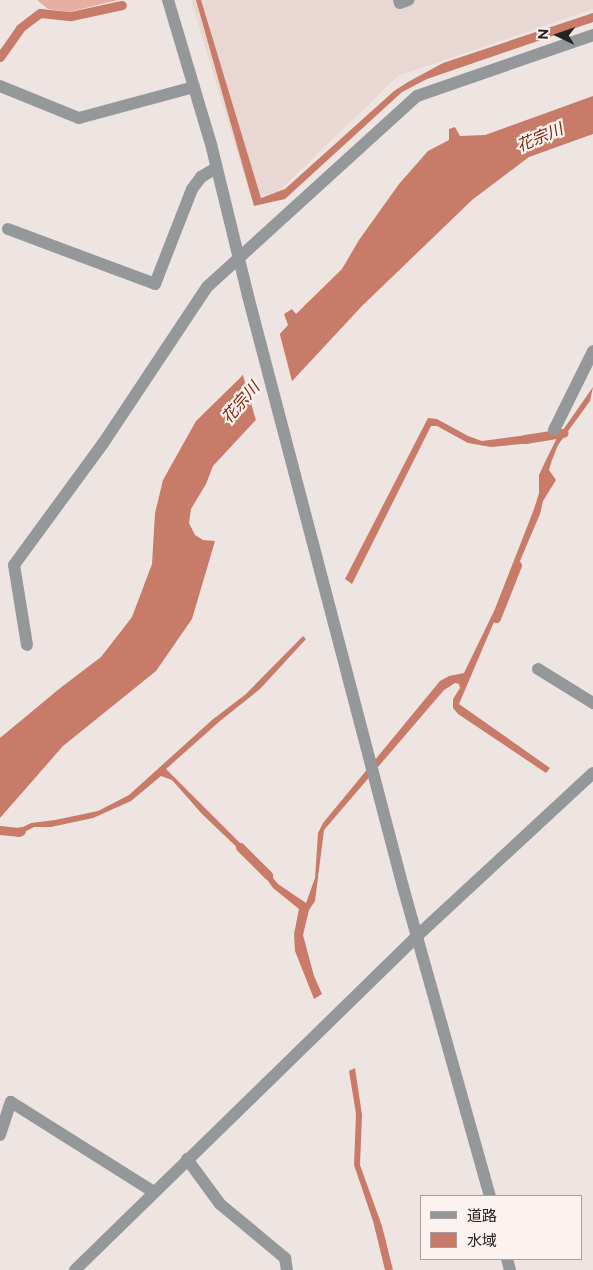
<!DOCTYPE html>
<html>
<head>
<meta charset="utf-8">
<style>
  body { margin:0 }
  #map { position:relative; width:593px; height:1270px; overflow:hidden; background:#eee5e2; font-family:Raleway,"Noto Sans JP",sans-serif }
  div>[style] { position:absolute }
  .built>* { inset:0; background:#e9d7d3 }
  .green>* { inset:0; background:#e7afa2 }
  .water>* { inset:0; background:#c87b68 }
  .pier>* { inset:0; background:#eee5e2 }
  .stream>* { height:9px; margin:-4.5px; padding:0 4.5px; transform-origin:4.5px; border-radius:4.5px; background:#c87b68 }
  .service>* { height:12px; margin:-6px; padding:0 6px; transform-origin:6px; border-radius:6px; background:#95989b }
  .minor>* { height:12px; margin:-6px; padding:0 6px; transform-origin:6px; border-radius:6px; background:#95989b }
  .tertiary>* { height:12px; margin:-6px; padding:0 6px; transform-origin:6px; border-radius:6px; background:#95989b }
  span { translate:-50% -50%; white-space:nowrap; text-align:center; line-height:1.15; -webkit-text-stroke:4.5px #fcf2ef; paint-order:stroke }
  .water-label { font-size:16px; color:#7e210a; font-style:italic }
  .legend { position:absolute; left:420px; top:1195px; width:162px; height:65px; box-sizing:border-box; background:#fcf2ef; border:1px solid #a69f9d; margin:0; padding:6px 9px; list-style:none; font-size:15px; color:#262322 }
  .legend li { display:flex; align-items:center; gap:10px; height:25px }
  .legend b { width:25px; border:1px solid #a69f9d }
  .north { position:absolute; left:533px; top:10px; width:50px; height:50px; -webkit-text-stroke:4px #fcf2ef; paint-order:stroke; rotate:273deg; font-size:14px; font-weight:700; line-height:20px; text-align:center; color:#262322 }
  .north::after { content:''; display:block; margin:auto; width:18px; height:22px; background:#262322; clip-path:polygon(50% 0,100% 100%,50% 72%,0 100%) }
</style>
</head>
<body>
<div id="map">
  <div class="built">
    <div style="clip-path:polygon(191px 0,593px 0,593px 9px,398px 76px,278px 192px,251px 198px)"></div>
  </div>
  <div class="green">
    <div style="clip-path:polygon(37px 0,118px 0,69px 12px,48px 9px)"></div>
  </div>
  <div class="water">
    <div style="clip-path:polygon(196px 0,201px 0,261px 198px,285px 189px,394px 91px,408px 82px,443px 63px,593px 13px,593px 22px,427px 79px,402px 92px,285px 199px,254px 206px)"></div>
    <div style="clip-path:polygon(593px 96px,593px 134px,529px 157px,472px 200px,362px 306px,213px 466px,206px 484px,191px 509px,189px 523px,195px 535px,203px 540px,215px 541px,192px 619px,156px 671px,63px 746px,0 818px,0 738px,59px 689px,101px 657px,132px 617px,152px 564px,155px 513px,163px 480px,196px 421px,239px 379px,288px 325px,284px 314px,292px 309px,296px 314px,342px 269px,359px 240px,399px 184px,428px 151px,449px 140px,449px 129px,455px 127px,460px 136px,485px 135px)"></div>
    <div style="clip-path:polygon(593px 387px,590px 401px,558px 445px,552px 460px,549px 470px,556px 480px,543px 501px,540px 514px,459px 704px,550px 768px,546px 773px,458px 714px,453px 708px,453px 699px,460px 688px,459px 684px,455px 683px,444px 690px,324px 830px,315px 901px,309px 910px,303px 935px,314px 976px,322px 994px,314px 999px,295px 951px,294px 934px,299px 909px,273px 888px,259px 868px,262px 865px,278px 884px,306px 903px,315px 878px,318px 833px,323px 823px,440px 681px,449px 676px,464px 673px,495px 609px,534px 509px,539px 493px,539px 475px,545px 462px,556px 440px)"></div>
    <div style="clip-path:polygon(428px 418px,437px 419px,468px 436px,482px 441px,535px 434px,536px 440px,532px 443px,491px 447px,468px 443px,437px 426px,431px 426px,352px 584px,345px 579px)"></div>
    <div style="clip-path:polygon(303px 636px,306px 639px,260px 689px,220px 721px,166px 769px,250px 853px,245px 855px,202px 814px,172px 780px,161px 776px,131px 801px,93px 818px,51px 827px,34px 827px,19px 835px,12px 834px,12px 829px,19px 829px,31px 823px,55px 820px,98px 811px,129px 795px,212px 720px,246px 694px)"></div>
    <div style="clip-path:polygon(355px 1068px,362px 1115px,360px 1165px,382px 1226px,393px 1270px,385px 1270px,373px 1221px,354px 1165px,356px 1114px,349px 1071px)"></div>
  </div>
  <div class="pier">
    <div style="clip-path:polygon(279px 331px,293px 385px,257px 424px,242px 372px)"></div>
  </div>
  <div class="stream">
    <div style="left:0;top:57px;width:35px;rotate:-55deg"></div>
    <div style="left:20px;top:28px;width:25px;rotate:-37deg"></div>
    <div style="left:40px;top:13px;width:31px;rotate:6deg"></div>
    <div style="left:71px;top:16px;width:52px;rotate:-12.2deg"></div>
    <div style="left:525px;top:439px;width:39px;rotate:-9deg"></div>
    <div style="left:496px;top:618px;width:57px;rotate:-68.4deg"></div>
    <div style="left:0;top:830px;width:18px;rotate:6deg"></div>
    <div style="left:18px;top:832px;width:3px;rotate:-18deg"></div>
    <div style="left:240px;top:847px;width:40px;rotate:45deg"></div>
  </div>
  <div class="service">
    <div style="left:399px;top:0;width:3px;rotate:72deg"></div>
    <div style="left:400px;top:3px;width:9px;rotate:-21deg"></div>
  </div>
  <div class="minor">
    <div style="left:0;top:86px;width:85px;rotate:22.1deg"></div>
    <div style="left:79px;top:118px;width:119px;rotate:-15.1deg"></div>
    <div style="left:8px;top:229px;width:157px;rotate:20.5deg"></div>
    <div style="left:155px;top:284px;width:102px;rotate:-68.7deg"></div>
    <div style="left:192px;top:189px;width:15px;rotate:-53deg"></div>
    <div style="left:201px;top:177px;width:17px;rotate:-31deg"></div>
    <div style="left:554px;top:430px;width:88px;rotate:-63.7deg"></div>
    <div style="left:27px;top:645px;width:81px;rotate:-99.2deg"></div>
    <div style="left:14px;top:565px;width:152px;rotate:-53.8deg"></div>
    <div style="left:104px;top:442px;width:186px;rotate:-56.4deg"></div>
    <div style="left:207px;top:287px;width:284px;rotate:-42.3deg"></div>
    <div style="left:417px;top:96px;width:186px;rotate:-19.1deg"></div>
    <div style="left:538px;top:669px;width:65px;rotate:31.7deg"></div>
    <div style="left:0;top:1135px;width:35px;rotate:-72deg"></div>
    <div style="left:11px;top:1102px;width:169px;rotate:32.2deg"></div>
    <div style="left:187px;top:1159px;width:56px;rotate:53.7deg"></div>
    <div style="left:220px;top:1204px;width:85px;rotate:39.7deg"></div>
    <div style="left:285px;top:1258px;width:12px;rotate:81deg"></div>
    <div style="left:75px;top:1270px;width:478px;rotate:-44.3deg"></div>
    <div style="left:417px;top:936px;width:240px;rotate:-42.8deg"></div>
  </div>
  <div class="tertiary">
    <div style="left:168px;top:0;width:150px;rotate:73.4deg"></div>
    <div style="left:211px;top:144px;width:156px;rotate:76.3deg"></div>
    <div style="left:248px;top:296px;width:611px;rotate:75.3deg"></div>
    <div style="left:403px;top:887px;width:321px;rotate:74.3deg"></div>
    <div style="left:507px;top:1259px;width:11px;rotate:75deg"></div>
  </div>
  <div class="water-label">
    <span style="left:540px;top:138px;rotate:-23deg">花宗川</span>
    <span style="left:241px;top:403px;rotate:-49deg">花宗川</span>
  </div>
  <ul class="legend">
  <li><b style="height:6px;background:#95989b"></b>道路</li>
  <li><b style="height:14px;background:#c87b68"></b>水域</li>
  </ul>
  <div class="north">N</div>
</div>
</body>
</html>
